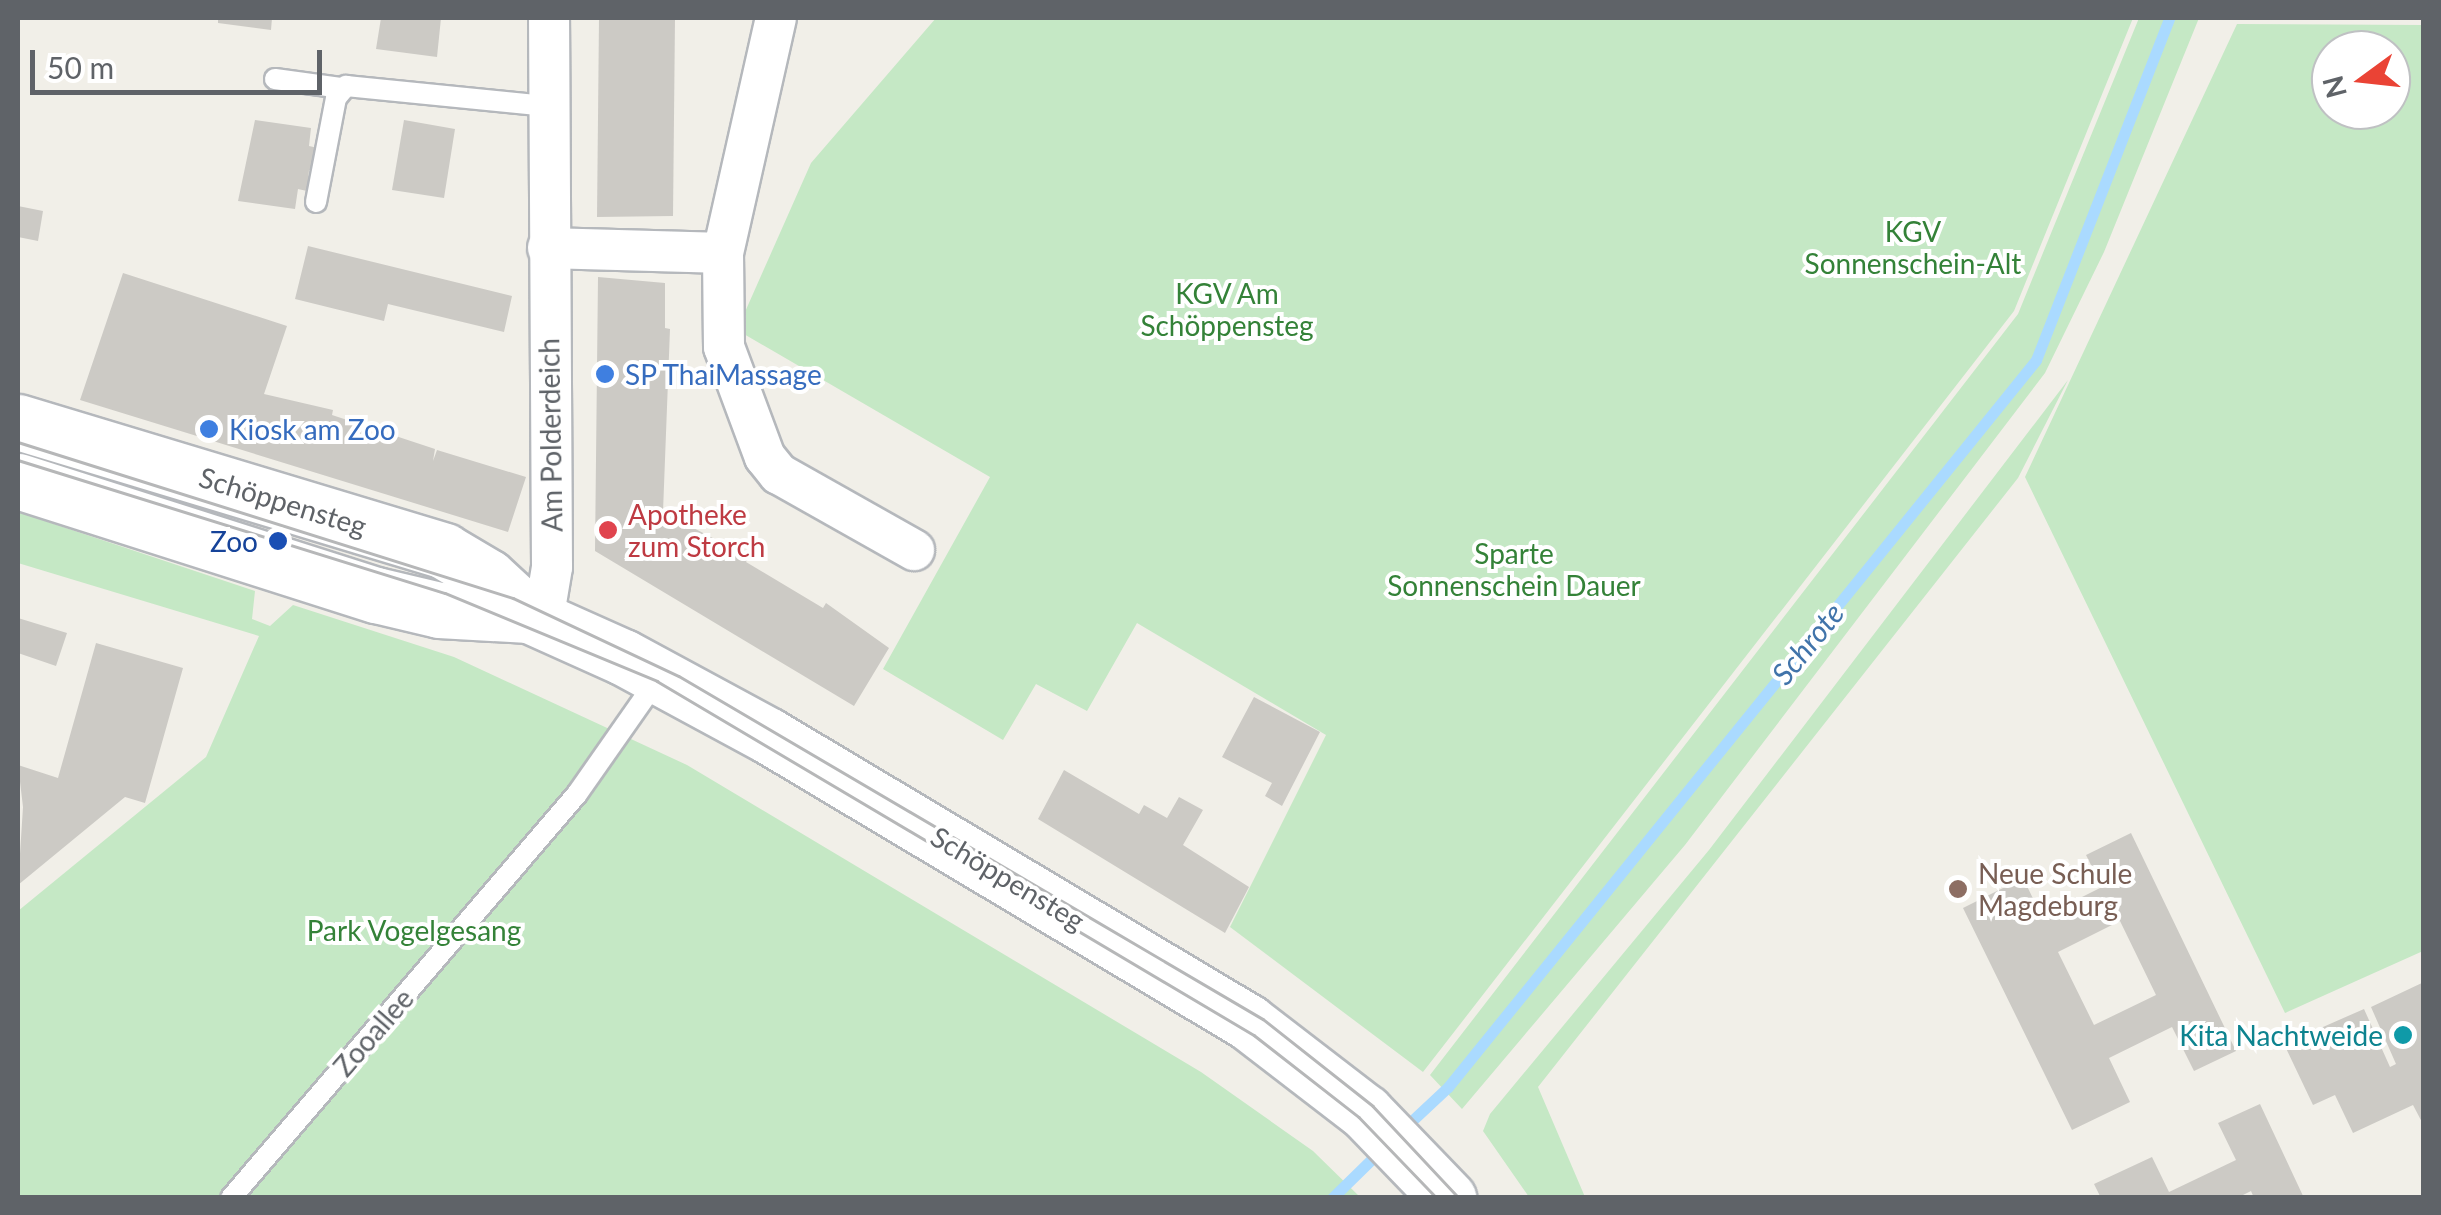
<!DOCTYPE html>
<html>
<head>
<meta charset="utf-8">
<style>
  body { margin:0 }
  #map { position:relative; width:2441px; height:1215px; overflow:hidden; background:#f1efe8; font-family:Lato,sans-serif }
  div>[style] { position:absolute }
  .green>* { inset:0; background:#c5e8c5 }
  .stream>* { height:11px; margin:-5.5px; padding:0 5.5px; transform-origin:5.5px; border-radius:5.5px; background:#aadaff }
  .building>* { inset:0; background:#cccac5 }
  .roads { filter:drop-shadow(2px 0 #b5b8bc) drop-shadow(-2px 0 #b5b8bc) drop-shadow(0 2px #b5b8bc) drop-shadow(0 -2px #b5b8bc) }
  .service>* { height:20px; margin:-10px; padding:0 10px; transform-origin:10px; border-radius:10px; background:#fff }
  .minor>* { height:40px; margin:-20px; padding:0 20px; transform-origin:20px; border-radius:20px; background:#fff }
  .secondary>* { height:55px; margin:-27.5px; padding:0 27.5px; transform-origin:27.5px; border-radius:27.5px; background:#fff }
  .tram>* { height:2.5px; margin:-1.25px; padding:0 1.25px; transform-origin:1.25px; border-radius:1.25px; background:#b6b7b8 }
  .dots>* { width:28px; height:28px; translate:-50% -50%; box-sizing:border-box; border:5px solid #fff; border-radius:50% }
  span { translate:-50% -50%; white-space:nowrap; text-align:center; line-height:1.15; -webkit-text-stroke:8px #fff; paint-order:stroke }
  .park-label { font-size:28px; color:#348238 }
  .shop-label { font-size:28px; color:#366cbe }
  .left { translate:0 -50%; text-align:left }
  .street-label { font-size:28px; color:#5f6368 }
  .health-label { font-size:28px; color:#be3a42 }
  .transit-label { font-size:28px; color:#164399 }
  .right { translate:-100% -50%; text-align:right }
  .education-label { font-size:28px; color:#785e54 }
  .culture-label { font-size:28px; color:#0d838f }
  .water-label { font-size:30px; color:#4174aa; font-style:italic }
  .frame { position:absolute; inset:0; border:20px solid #5f6368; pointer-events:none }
  .north { position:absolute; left:2311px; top:30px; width:100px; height:100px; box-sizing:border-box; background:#fff; border:2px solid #bfc1c3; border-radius:50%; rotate:255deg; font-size:28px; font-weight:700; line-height:40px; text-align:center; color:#5f6368 }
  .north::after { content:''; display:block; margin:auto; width:35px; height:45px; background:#ea4335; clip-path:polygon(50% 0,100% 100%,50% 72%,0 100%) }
  .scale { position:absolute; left:30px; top:50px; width:292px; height:45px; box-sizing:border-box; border:5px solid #5f6368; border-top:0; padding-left:12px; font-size:30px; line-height:35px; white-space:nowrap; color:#5f6368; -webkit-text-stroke:8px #fff; paint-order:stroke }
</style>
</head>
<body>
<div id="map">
  <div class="green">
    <div style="clip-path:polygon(936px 18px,2133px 18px,2014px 311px,1423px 1072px,1230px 927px,1326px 735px,1137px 623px,1087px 711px,1036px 684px,1003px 740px,883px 669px,990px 477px,737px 330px,811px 163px)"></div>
    <div style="clip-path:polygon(2139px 18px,2199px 18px,2104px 252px,2045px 373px,1685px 845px,1462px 1109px,1430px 1075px,2018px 314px)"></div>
    <div style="clip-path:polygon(evenodd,2237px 24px,2422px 25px,2423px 951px,2285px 1013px,2025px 477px,2237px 24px,2331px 50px,2391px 50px,2391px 110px,2331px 110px,2331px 50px)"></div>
    <div style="clip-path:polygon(2068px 380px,2018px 478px,1538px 1087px,1585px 1197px,1529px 1197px,1483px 1131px,1490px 1114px,1709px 850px)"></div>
    <div style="clip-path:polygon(18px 512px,255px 591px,252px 619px,270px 626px,293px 605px,454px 657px,687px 765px,1201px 1072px,1313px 1151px,1360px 1197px,18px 1197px,18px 911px,206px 757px,259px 636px,18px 563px)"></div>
  </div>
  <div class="stream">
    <div style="left:1402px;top:1130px;width:63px;rotate:-43.1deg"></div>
    <div style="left:1448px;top:1087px;width:935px;rotate:-51.03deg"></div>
    <div style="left:2036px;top:360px;width:367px;rotate:-68.7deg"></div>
    <div style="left:1332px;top:1198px;width:69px;rotate:-44.4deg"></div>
  </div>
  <div class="building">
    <div style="clip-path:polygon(218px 18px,272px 18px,271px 30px,218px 23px)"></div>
    <div style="clip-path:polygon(381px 18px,441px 18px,437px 57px,376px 49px)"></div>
    <div style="clip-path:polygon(599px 18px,675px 18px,673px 216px,597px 217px)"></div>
    <div style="clip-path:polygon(255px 120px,311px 128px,309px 146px,318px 148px,315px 171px,309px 170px,307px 191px,298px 189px,295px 209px,238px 201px)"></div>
    <div style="clip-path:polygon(404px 120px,455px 129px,444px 198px,392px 190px)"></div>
    <div style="clip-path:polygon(18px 206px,43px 211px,38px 241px,18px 237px)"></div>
    <div style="clip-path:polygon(308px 246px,512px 296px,504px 332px,388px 304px,384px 321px,295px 299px)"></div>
    <div style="clip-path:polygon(123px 273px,287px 326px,264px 394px,333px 410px,332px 415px,435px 449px,433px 461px,437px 450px,526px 477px,508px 532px,80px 400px)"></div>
    <div style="clip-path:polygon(598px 277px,665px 283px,665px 328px,670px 329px,663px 512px,749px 557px,746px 562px,823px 608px,826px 603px,889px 648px,854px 706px,595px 551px)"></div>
    <div style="clip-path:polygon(18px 618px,67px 633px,56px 666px,18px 653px)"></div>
    <div style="clip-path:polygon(96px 643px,183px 668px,145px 803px,125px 797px,18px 885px,23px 807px,18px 765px,58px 778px)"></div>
    <div style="clip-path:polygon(1254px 697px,1320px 732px,1282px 806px,1265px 796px,1272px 783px,1222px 757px)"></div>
    <div style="clip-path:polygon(1064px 770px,1139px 814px,1144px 805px,1167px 818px,1179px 797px,1203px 810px,1183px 845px,1249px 887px,1225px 933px,1038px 819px)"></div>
    <div style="clip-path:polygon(evenodd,2131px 833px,2236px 1051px,2194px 1071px,2172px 1027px,2109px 1058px,2130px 1102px,2072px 1130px,1963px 908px,2023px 878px,2042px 917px,2102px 887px,2086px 855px,2131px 833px,2120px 921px,2156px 995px,2094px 1025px,2058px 952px,2120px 921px)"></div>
    <div style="clip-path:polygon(2424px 982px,2424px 1126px,2413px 1105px,2353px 1133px,2335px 1095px,2313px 1105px,2284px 1044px,2364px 1009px,2390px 1067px,2396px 1064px,2371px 1007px)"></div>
    <div style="clip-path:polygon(2260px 1104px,2304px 1198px,2254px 1198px,2251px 1191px,2237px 1198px,2101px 1198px,2094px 1184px,2152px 1157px,2169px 1192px,2236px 1160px,2218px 1123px)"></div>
  </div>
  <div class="roads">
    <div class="service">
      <div style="left:275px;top:79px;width:68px;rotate:7.7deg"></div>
      <div style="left:316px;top:202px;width:106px;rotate:-79.1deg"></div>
      <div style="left:336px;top:98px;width:16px;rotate:-50deg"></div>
      <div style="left:346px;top:86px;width:203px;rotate:5.7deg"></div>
      <div style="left:231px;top:1198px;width:532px;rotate:-49.42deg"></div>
      <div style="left:577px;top:794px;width:143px;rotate:-55deg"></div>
    </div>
    <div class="minor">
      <div style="left:548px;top:248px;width:175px;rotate:1.6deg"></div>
      <div style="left:723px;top:253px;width:241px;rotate:-77.3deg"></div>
      <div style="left:723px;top:253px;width:94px;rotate:89.4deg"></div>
      <div style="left:724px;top:347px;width:117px;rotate:69.6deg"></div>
      <div style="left:765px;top:457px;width:22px;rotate:51deg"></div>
      <div style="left:779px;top:474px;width:155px;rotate:29.4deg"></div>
      <div style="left:543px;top:621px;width:55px;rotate:-80.5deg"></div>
      <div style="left:552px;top:567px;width:549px;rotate:-90.31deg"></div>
    </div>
    <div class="secondary">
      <div style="left:18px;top:422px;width:445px;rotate:16.8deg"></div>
      <div style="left:444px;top:551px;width:51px;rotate:30.6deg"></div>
      <div style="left:488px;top:577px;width:56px;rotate:42.8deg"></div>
      <div style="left:18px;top:481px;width:376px;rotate:17.7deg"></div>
      <div style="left:376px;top:595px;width:65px;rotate:13.4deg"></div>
      <div style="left:439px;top:610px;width:90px;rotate:3.2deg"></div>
      <div style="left:529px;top:615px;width:103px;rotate:24.1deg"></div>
      <div style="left:623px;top:657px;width:166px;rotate:28.4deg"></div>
      <div style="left:769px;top:736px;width:558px;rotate:30.84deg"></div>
      <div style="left:1248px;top:1022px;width:148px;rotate:37.6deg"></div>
      <div style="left:1365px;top:1112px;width:120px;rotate:46deg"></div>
    </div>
  </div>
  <div class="tram">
    <div style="left:18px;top:442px;width:519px;rotate:17.49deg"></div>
    <div style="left:513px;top:598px;width:183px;rotate:25.2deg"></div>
    <div style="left:679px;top:676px;width:677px;rotate:30.43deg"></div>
    <div style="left:1263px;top:1019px;width:140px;rotate:38.3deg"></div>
    <div style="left:1373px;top:1106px;width:126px;rotate:46.9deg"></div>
    <div style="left:18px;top:460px;width:447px;rotate:17.3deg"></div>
    <div style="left:445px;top:593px;width:230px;rotate:22.5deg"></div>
    <div style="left:657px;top:681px;width:694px;rotate:30.67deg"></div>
    <div style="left:1254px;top:1035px;width:133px;rotate:38deg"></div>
    <div style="left:1359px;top:1117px;width:112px;rotate:46.1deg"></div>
  </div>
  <div class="dots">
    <div style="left:605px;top:374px;background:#3f7fe0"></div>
    <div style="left:209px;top:429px;background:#3f7fe0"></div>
    <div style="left:608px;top:530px;background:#e0444e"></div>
    <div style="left:278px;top:541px;background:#1a4fb4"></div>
    <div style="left:1958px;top:889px;background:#8d6e63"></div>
    <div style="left:2403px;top:1035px;background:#0f9aa8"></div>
  </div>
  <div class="park-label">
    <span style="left:1913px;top:247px">KGV<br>Sonnenschein-Alt</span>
    <span style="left:1227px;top:309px">KGV Am<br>Schöppensteg</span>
    <span style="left:1514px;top:569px">Sparte<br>Sonnenschein Dauer</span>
    <span style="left:414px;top:930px">Park Vogelgesang</span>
  </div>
  <div class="shop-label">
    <span class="left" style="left:625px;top:374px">SP ThaiMassage</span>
    <span class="left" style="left:229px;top:429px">Kiosk am Zoo</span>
  </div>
  <div class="street-label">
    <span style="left:550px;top:435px;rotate:-91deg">Am Polderdeich</span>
    <span style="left:283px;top:501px;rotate:17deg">Schöppensteg</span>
    <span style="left:1008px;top:878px;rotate:31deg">Schöppensteg</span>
    <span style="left:373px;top:1032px;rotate:-49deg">Zooallee</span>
  </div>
  <div class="health-label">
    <span class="left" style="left:628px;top:530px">Apotheke<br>zum Storch</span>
  </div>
  <div class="transit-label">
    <span class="right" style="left:258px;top:541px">Zoo</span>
  </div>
  <div class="education-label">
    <span class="left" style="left:1978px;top:889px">Neue Schule<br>Magdeburg</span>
  </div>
  <div class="culture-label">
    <span class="right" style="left:2383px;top:1035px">Kita Nachtweide</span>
  </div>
  <div class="water-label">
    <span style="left:1807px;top:643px;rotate:-51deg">Schrote</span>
  </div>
  <div class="frame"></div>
  <div class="north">N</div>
  <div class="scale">50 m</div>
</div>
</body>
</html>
